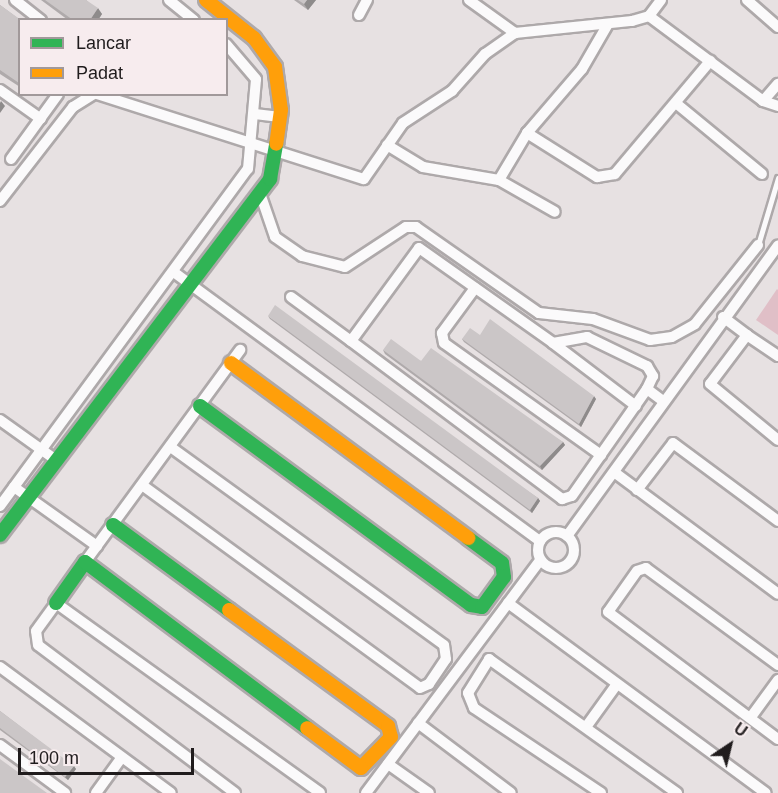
<!DOCTYPE html>
<html>
<head>
<meta charset="utf-8">
<style>
  body { margin:0 }
  #map { position:relative; width:778px; height:793px; overflow:hidden; background:#e7e1e2; font-family:Helvetica,sans-serif }
  div>[style] { position:absolute }
  .green>* { inset:0; background:#e0bfc7 }
  .roads { filter:drop-shadow(2px 0 #aea9aa) drop-shadow(-2px 0 #aea9aa) drop-shadow(0 2px #aea9aa) drop-shadow(0 -2px #aea9aa) }
  .lane>* { height:5px; margin:-2.5px; padding:0 2.5px; transform-origin:2.5px; border-radius:2.5px; background:#fbfafb }
  .street>* { height:10px; margin:-5px; padding:0 5px; transform-origin:5px; border-radius:5px; background:#fbfafb }
  .street>.ring { margin:-5px; padding:0; box-sizing:content-box; background:none; border:10px solid #fbfafb; border-radius:50% }
  .fast>* { height:14px; margin:-7px; padding:0 7px; transform-origin:7px; border-radius:7px; background:#30b455 }
  .slow>* { height:14px; margin:-7px; padding:0 7px; transform-origin:7px; border-radius:7px; background:#ff9f0a }
  .wall>* { inset:0; background:#afaaab }
  .shaded-wall>* { inset:0; background:#8e8b8b }
  .building>* { inset:0; background:#cbc6c7 }
  span { translate:-50% -50%; white-space:nowrap; text-align:center; line-height:1.15; -webkit-text-stroke:4.5px #f7ecee; paint-order:stroke }
  .legend { position:absolute; left:18px; top:18px; width:210px; height:78px; box-sizing:border-box; background:#f7ecee; border:2px solid #a1999a; margin:0; padding:8px 10px; list-style:none; font-size:18px; color:#201c1d }
  .legend li { display:flex; align-items:center; gap:12px; height:30px }
  .legend b { width:30px; border:2px solid #a1999a }
  .north { position:absolute; left:700px; top:715px; width:60px; height:60px; -webkit-text-stroke:4px #f7ecee; paint-order:stroke; rotate:35deg; font-size:16px; font-weight:700; line-height:24px; text-align:center; color:#201c1d }
  .north::after { content:''; display:block; margin:auto; width:21px; height:27px; background:#201c1d; clip-path:polygon(50% 0,100% 100%,50% 72%,0 100%) }
  .scale { position:absolute; left:18px; top:748px; width:176px; height:27px; box-sizing:border-box; border:3px solid #201c1d; border-top:0; padding-left:8px; font-size:18px; line-height:21px; white-space:nowrap; color:#201c1d; -webkit-text-stroke:4px #f7ecee; paint-order:stroke }
</style>
</head>
<body>
<div id="map">
  <div class="green">
    <div style="clip-path:polygon(777px 289px,778px 290px,778px 335px,756px 320px)"></div>
  </div>
  <div class="roads">
    <div class="lane">
      <div style="left:758px;top:245px;width:70px;rotate:-73.4deg"></div>
    </div>
    <div class="street">
      <div style="left:15px;top:0;width:33px;rotate:38deg"></div>
      <div style="left:169px;top:0;width:32px;rotate:39deg"></div>
      <div style="left:469px;top:0;width:57px;rotate:35.7deg"></div>
      <div style="left:747px;top:0;width:41px;rotate:41.1deg"></div>
      <div style="left:359px;top:15px;width:17px;rotate:-62deg"></div>
      <div style="left:649px;top:16px;width:142px;rotate:36.7deg"></div>
      <div style="left:763px;top:101px;width:16px;rotate:18deg"></div>
      <div style="left:0;top:90px;width:50px;rotate:35.3deg"></div>
      <div style="left:97px;top:94px;width:280px;rotate:17.7deg"></div>
      <div style="left:364px;top:179px;width:68px;rotate:-55.1deg"></div>
      <div style="left:403px;top:123px;width:59px;rotate:-33.1deg"></div>
      <div style="left:452px;top:91px;width:50px;rotate:-48.3deg"></div>
      <div style="left:485px;top:54px;width:37px;rotate:-35deg"></div>
      <div style="left:515px;top:33px;width:118px;rotate:-5.9deg"></div>
      <div style="left:632px;top:21px;width:18px;rotate:-16deg"></div>
      <div style="left:649px;top:16px;width:20px;rotate:-53deg"></div>
      <div style="left:763px;top:101px;width:23px;rotate:-49deg"></div>
      <div style="left:677px;top:104px;width:110px;rotate:39.5deg"></div>
      <div style="left:255px;top:114px;width:25px;rotate:7deg"></div>
      <div style="left:527px;top:133px;width:84px;rotate:-49.3deg"></div>
      <div style="left:582px;top:69px;width:52px;rotate:-60deg"></div>
      <div style="left:387px;top:145px;width:42px;rotate:31.4deg"></div>
      <div style="left:423px;top:167px;width:77px;rotate:9.7deg"></div>
      <div style="left:499px;top:180px;width:64px;rotate:29.7deg"></div>
      <div style="left:11px;top:159px;width:80px;rotate:-54.1deg"></div>
      <div style="left:499px;top:180px;width:55px;rotate:-59.2deg"></div>
      <div style="left:527px;top:133px;width:83px;rotate:32.2deg"></div>
      <div style="left:597px;top:177px;width:18px;rotate:-9deg"></div>
      <div style="left:615px;top:174px;width:148px;rotate:-49.9deg"></div>
      <div style="left:261px;top:196px;width:43px;rotate:71.1deg"></div>
      <div style="left:275px;top:237px;width:33px;rotate:35deg"></div>
      <div style="left:302px;top:256px;width:44px;rotate:14.3deg"></div>
      <div style="left:345px;top:267px;width:73px;rotate:-33.3deg"></div>
      <div style="left:406px;top:227px;width:10px"></div>
      <div style="left:416px;top:227px;width:150px;rotate:35deg"></div>
      <div style="left:539px;top:313px;width:54px;rotate:6.3deg"></div>
      <div style="left:593px;top:319px;width:61px;rotate:20.2deg"></div>
      <div style="left:650px;top:340px;width:22px;rotate:-8deg"></div>
      <div style="left:672px;top:337px;width:26px;rotate:-29deg"></div>
      <div style="left:695px;top:324px;width:101px;rotate:-51.4deg"></div>
      <div style="left:0;top:201px;width:119px;rotate:-52.2deg"></div>
      <div style="left:73px;top:107px;width:25px;rotate:-32deg"></div>
      <div style="left:175px;top:273px;width:453px;rotate:36.3deg"></div>
      <div style="left:475px;top:288px;width:56px;rotate:126.3deg"></div>
      <div style="left:442px;top:333px;width:10px;rotate:79deg"></div>
      <div style="left:444px;top:343px;width:193px;rotate:35.5deg"></div>
      <div style="left:291px;top:297px;width:74px;rotate:36.3deg"></div>
      <div style="left:351px;top:341px;width:115px;rotate:-53.8deg"></div>
      <div style="left:419px;top:248px;width:164px;rotate:35.3deg"></div>
      <div style="left:553px;top:343px;width:35px;rotate:-10deg"></div>
      <div style="left:587px;top:337px;width:67px;rotate:25.8deg"></div>
      <div style="left:647px;top:366px;width:12px;rotate:59deg"></div>
      <div style="left:653px;top:376px;width:14px;rotate:115deg"></div>
      <div style="left:647px;top:389px;width:20px;rotate:37deg"></div>
      <div style="left:723px;top:317px;width:30px;rotate:37deg"></div>
      <div style="left:351px;top:341px;width:264px;rotate:36.8deg"></div>
      <div style="left:562px;top:499px;width:10px;rotate:-17deg"></div>
      <div style="left:572px;top:496px;width:131px;rotate:-55deg"></div>
      <div style="left:553px;top:343px;width:104px;rotate:37.2deg"></div>
      <div style="left:778px;top:356px;width:37px;rotate:-146deg"></div>
      <div style="left:747px;top:335px;width:61px;rotate:127.1deg"></div>
      <div style="left:710px;top:384px;width:88px;rotate:39.5deg"></div>
      <div style="left:0;top:420px;width:69px;rotate:35.5deg"></div>
      <div style="left:614px;top:472px;width:204px;rotate:36.6deg"></div>
      <div style="left:142px;top:485px;width:344px;rotate:36.1deg"></div>
      <div style="left:420px;top:688px;width:10px;rotate:-24deg"></div>
      <div style="left:429px;top:684px;width:30px;rotate:-56deg"></div>
      <div style="left:446px;top:659px;width:14px;rotate:-98deg"></div>
      <div style="left:444px;top:645px;width:338px;rotate:-144.1deg"></div>
      <div style="left:14px;top:487px;width:102px;rotate:35.4deg"></div>
      <div style="left:637px;top:490px;width:59px;rotate:-52.5deg"></div>
      <div style="left:673px;top:443px;width:131px;rotate:36.6deg"></div>
      <div style="left:0;top:506px;width:418px;rotate:-53.7deg"></div>
      <div style="left:248px;top:169px;width:90px;rotate:-84.9deg"></div>
      <div style="left:256px;top:79px;width:46px;rotate:-130.6deg"></div>
      <div class="ring" style="left:538px;top:532px;width:26px;height:26px"></div>
      <div style="left:567px;top:536px;width:359px;rotate:-54deg"></div>
      <div style="left:85px;top:562px;width:263px;rotate:-53.8deg"></div>
      <div style="left:508px;top:603px;width:320px;rotate:36.4deg"></div>
      <div style="left:778px;top:665px;width:164px;rotate:-143.7deg"></div>
      <div style="left:646px;top:568px;width:9px;rotate:162deg"></div>
      <div style="left:637px;top:571px;width:50px;rotate:125.3deg"></div>
      <div style="left:608px;top:612px;width:212px;rotate:36.8deg"></div>
      <div style="left:0;top:667px;width:212px;rotate:36.4deg"></div>
      <div style="left:751px;top:717px;width:46px;rotate:-53.9deg"></div>
      <div style="left:418px;top:723px;width:116px;rotate:37deg"></div>
      <div style="left:586px;top:727px;width:53px;rotate:-54.2deg"></div>
      <div style="left:0;top:745px;width:81px;rotate:36.4deg"></div>
      <div style="left:388px;top:764px;width:50px;rotate:35.3deg"></div>
      <div style="left:96px;top:793px;width:44px;rotate:-54.2deg"></div>
      <div style="left:235px;top:793px;width:246px;rotate:-143.1deg"></div>
      <div style="left:38px;top:645px;width:14px;rotate:-98deg"></div>
      <div style="left:36px;top:631px;width:34px;rotate:-54deg"></div>
      <div style="left:56px;top:603px;width:325px;rotate:35.7deg"></div>
      <div style="left:366px;top:793px;width:291px;rotate:-53.2deg"></div>
      <div style="left:601px;top:793px;width:153px;rotate:-146.2deg"></div>
      <div style="left:474px;top:708px;width:16px;rotate:-112deg"></div>
      <div style="left:468px;top:693px;width:40px;rotate:-58deg"></div>
      <div style="left:489px;top:659px;width:231px;rotate:35.5deg"></div>
    </div>
    <div class="fast">
      <div style="left:200px;top:406px;width:336px;rotate:36.3deg"></div>
      <div style="left:471px;top:605px;width:11px;rotate:10deg"></div>
      <div style="left:482px;top:607px;width:37px;rotate:-54deg"></div>
      <div style="left:504px;top:577px;width:14px;rotate:-98deg"></div>
      <div style="left:502px;top:563px;width:42px;rotate:-143.7deg"></div>
      <div style="left:113px;top:525px;width:144px;rotate:36.2deg"></div>
      <div style="left:0;top:535px;width:447px;rotate:-52.8deg"></div>
      <div style="left:270px;top:179px;width:36px;rotate:-80deg"></div>
      <div style="left:56px;top:603px;width:50px;rotate:-54.7deg"></div>
      <div style="left:85px;top:562px;width:277px;rotate:36.8deg"></div>
    </div>
    <div class="slow">
      <div style="left:206px;top:0;width:61px;rotate:38.4deg"></div>
      <div style="left:254px;top:38px;width:36px;rotate:54deg"></div>
      <div style="left:275px;top:67px;width:43px;rotate:82.1deg"></div>
      <div style="left:281px;top:110px;width:34px;rotate:98deg"></div>
      <div style="left:231px;top:363px;width:295px;rotate:36.4deg"></div>
      <div style="left:229px;top:610px;width:197px;rotate:36.1deg"></div>
      <div style="left:388px;top:726px;width:11px;rotate:75deg"></div>
      <div style="left:391px;top:737px;width:43px;rotate:134.1deg"></div>
      <div style="left:361px;top:768px;width:67px;rotate:-143.5deg"></div>
    </div>
  </div>
  <div class="wall">
    <div style="clip-path:polygon(41px 0,86px 0,102px 14px,98px 20px,68px 20px)"></div>
    <div style="clip-path:polygon(294px 0,316px 0,308px 10px)"></div>
    <div style="clip-path:polygon(0 5px,20px 20px,20px 87px,0 74px)"></div>
    <div style="clip-path:polygon(268px 316px,538px 498px,540px 501px,532px 513px,270px 319px)"></div>
    <div style="clip-path:polygon(480px 335px,596px 399px,581px 427px,464px 342px,462px 339px)"></div>
    <div style="clip-path:polygon(383px 350px,421px 361px,563px 442px,565px 445px,542px 470px,385px 354px)"></div>
    <div style="clip-path:polygon(0 711px,76px 769px,68px 780px,0 730px)"></div>
  </div>
  <div class="shaded-wall">
    <div style="clip-path:polygon(307px 0,316px 0,308px 10px,304px 4px)"></div>
    <div style="clip-path:polygon(98px 8px,102px 14px,98px 20px,90px 20px)"></div>
    <div style="clip-path:polygon(1px 101px,5px 106px,0 113px,0 103px)"></div>
    <div style="clip-path:polygon(594px 396px,596px 399px,581px 427px,579px 424px)"></div>
    <div style="clip-path:polygon(563px 442px,565px 445px,542px 470px,540px 466px)"></div>
    <div style="clip-path:polygon(538px 498px,540px 501px,532px 513px,530px 510px)"></div>
    <div style="clip-path:polygon(74px 766px,76px 769px,68px 780px,65px 777px)"></div>
  </div>
  <div class="building">
    <div style="clip-path:polygon(45px 0,86px 0,98px 8px,90px 20px,73px 20px)"></div>
    <div style="clip-path:polygon(298px 0,307px 0,304px 4px)"></div>
    <div style="clip-path:polygon(0 5px,21px 20px,20px 20px,19px 83px,0 70px)"></div>
    <div style="clip-path:polygon(275px 305px,538px 498px,530px 510px,268px 316px)"></div>
    <div style="clip-path:polygon(490px 319px,594px 396px,579px 424px,462px 339px,470px 328px,480px 335px)"></div>
    <div style="clip-path:polygon(391px 339px,421px 361px,431px 348px,563px 442px,540px 466px,383px 350px)"></div>
    <div style="clip-path:polygon(0 711px,74px 766px,65px 777px,0 728px)"></div>
    <div style="clip-path:polygon(0 759px,47px 793px,0 793px)"></div>
  </div>
  <ul class="legend">
  <li><b style="height:8px;background:#30b455"></b>Lancar</li>
  <li><b style="height:8px;background:#ff9f0a"></b>Padat</li>
  </ul>
  <div class="north">U</div>
  <div class="scale">100 m</div>
</div>
</body>
</html>
